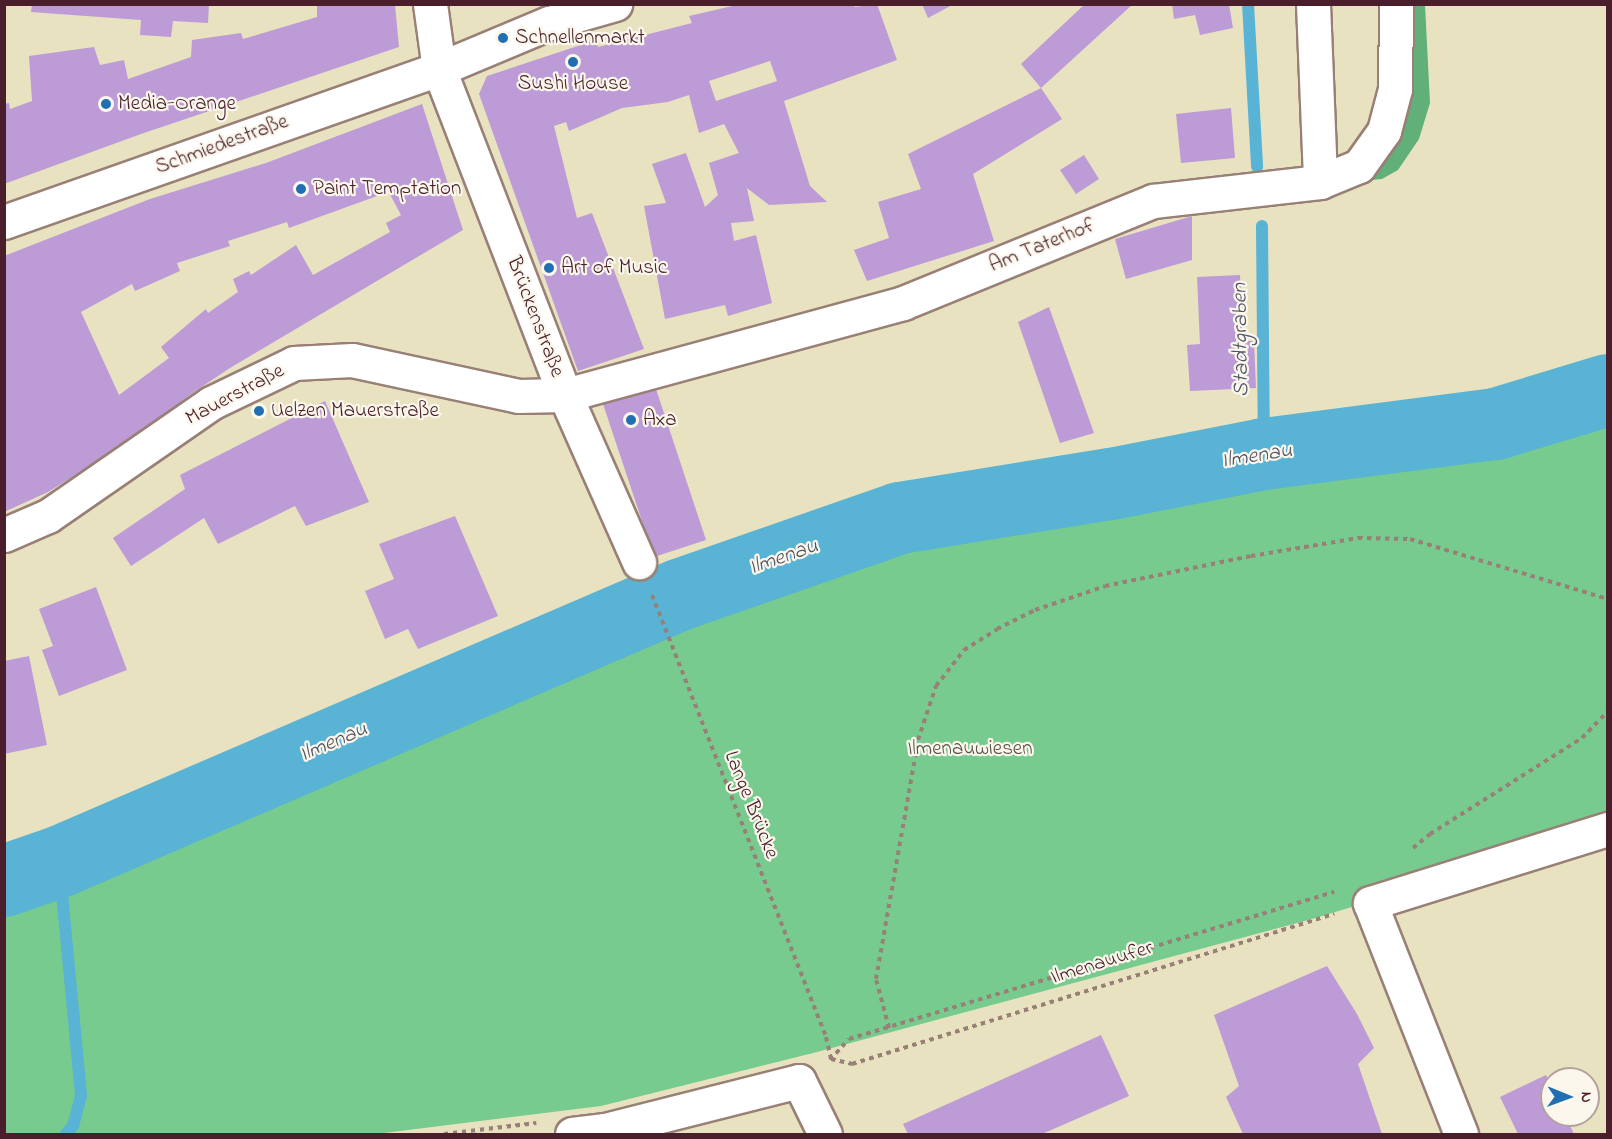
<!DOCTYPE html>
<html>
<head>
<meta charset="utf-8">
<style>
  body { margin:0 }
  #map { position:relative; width:1612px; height:1139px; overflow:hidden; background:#e8e2c1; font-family:"Indie Flower",sans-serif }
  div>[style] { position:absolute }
  .green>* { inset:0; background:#77cb8e }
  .forest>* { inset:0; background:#61af79 }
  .stream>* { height:12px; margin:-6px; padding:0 6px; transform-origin:6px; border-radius:6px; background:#58b3d5 }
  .river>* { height:72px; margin:-36px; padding:0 36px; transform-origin:36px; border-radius:36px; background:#58b3d5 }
  .building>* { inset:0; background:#bc9bd7 }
  .path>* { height:4px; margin-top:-2px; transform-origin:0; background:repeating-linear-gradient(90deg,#998076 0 4.5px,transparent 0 9px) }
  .roads { filter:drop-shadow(2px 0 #998076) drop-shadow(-2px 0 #998076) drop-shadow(0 2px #998076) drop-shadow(0 -2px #998076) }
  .minor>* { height:33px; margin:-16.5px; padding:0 16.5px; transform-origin:16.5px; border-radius:16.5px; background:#fff }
  .dots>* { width:16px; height:16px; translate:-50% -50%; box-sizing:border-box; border:3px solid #fbf7ec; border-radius:50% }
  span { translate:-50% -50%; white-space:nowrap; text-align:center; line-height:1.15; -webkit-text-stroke:4.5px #fbf7ec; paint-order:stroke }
  .poi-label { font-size:21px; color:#4a1f2b }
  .left { translate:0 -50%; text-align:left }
  .street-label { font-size:21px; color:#4a1f2b }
  .park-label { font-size:21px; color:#585349 }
  .water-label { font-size:22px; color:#4f5366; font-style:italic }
  .frame { position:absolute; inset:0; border:6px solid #4a1f2b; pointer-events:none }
  .north { position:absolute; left:1540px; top:1067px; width:60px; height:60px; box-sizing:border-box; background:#fbf7ec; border:2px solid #b4a19f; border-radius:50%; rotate:91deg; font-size:16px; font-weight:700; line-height:24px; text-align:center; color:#4a1f2b }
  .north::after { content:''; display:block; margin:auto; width:21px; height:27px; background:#1f6fb2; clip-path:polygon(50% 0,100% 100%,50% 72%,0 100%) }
</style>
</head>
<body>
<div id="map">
  <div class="green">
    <div style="clip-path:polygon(1607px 390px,1607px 830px,1312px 919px,817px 1052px,601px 1106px,376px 1134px,5px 1134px,5px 849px,25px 845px,632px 587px,928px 497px,1111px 484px,1264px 454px,1503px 422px)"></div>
  </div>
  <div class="forest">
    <div style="clip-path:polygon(1402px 5px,1425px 5px,1430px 103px,1419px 139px,1398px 170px,1382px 179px,1341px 183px,1364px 170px)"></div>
  </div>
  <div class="stream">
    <div style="left:1248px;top:4px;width:163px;rotate:86.8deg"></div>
    <div style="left:1262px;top:226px;width:228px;rotate:89.5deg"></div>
    <div style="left:59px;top:862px;width:235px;rotate:84.6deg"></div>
    <div style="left:81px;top:1096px;width:31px;rotate:105deg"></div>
    <div style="left:73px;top:1126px;width:11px;rotate:131deg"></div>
  </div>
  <div class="river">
    <div style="left:4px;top:881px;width:58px;rotate:-19.1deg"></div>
    <div style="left:59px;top:862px;width:675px;rotate:-23.3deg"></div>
    <div style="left:679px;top:595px;width:234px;rotate:-19.2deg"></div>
    <div style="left:900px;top:518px;width:214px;rotate:-9.2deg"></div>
    <div style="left:1111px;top:484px;width:156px;rotate:-11.1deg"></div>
    <div style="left:1264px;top:454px;width:234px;rotate:-7.4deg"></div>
    <div style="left:1496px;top:424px;width:117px;rotate:-16.9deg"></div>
  </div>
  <div class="building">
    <div style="clip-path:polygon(32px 4px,209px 4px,208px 23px,173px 21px,171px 37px,140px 35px,141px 20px,31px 12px)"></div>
    <div style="clip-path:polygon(evenodd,741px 4px,854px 4px,855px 7px,877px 4px,897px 60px,784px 101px,810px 186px,827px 202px,769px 205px,747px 188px,754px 221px,731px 223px,734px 241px,756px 235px,772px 303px,728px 316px,725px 305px,665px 319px,644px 206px,666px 203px,652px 164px,686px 153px,705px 207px,718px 195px,709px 163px,739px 153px,724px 124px,699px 133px,689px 95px,668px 102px,622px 108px,569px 131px,566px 122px,554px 126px,577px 218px,592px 213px,644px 349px,578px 371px,479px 94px,487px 76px,596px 40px,598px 47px,692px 23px,689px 16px,741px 4px,770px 61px,777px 81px,716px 101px,709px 81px,770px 61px)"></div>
    <div style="clip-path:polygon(922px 4px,954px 4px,928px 18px)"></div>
    <div style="clip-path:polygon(1085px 4px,1133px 4px,1041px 88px,1021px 64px)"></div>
    <div style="clip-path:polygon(1172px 4px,1229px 4px,1233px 28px,1200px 35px,1195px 15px,1174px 19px)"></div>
    <div style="clip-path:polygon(317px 5px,395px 5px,399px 47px,141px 134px,4px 184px,4px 104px,9px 103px,10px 109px,32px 101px,29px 56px,94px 47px,100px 65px,124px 60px,128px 79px,191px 57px,192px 40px,241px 33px,243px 39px,317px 17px)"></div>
    <div style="clip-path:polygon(1041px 88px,1062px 119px,973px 174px,994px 241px,867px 281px,854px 250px,889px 238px,878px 202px,921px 189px,908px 154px)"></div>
    <div style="clip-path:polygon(evenodd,422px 104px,463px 230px,230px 368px,191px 394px,138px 436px,48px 492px,4px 512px,4px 256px,150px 199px,266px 163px,422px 104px,384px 183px,401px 215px,386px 223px,390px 232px,313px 275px,296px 245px,251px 275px,249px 271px,233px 279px,238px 292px,208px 313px,206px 309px,161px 347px,169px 358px,119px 395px,81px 312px,132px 284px,135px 291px,180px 271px,177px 263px,230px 246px,228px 241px,287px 222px,289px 228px,377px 196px,374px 187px,384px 183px)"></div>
    <div style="clip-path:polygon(1231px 108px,1235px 158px,1181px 163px,1176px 114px)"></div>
    <div style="clip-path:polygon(1084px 155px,1099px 179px,1076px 194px,1060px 170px)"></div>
    <div style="clip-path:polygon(1192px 216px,1192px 260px,1126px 279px,1115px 239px)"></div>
    <div style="clip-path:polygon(1240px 275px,1243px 341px,1254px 341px,1256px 388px,1190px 391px,1187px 345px,1200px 344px,1197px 277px)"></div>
    <div style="clip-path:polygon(1049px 307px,1094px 433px,1060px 443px,1018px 322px)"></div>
    <div style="clip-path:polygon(655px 386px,706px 540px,654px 557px,603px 404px)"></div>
    <div style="clip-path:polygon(325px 401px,369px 502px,306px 526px,295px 506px,218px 544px,204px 518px,131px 566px,113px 538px,185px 489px,180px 475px)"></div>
    <div style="clip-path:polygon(455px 516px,498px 616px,418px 649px,408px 629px,385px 639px,365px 591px,394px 579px,379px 544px)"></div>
    <div style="clip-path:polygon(96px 587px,127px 670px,59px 696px,42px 650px,53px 646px,39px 609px)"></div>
    <div style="clip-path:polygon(29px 656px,47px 745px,4px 754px,4px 661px)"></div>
    <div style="clip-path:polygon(1327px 966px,1357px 1014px,1374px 1048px,1358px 1064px,1382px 1134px,1243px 1134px,1226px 1097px,1239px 1086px,1214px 1015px)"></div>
    <div style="clip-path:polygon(1101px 1035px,1129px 1096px,1042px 1134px,908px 1134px,903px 1124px)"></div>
    <div style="clip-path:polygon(1546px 1075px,1552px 1088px,1552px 1115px,1565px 1115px,1574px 1134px,1518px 1134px,1500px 1097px)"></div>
  </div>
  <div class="path">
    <div style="left:652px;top:595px;width:475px;rotate:68.5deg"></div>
    <div style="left:826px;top:1037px;width:22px;rotate:77deg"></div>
    <div style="left:1413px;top:848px;width:22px;rotate:-39deg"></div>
    <div style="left:1430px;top:834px;width:180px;rotate:-32.3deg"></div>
    <div style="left:1582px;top:738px;width:37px;rotate:-46deg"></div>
    <div style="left:889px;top:1028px;width:51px;rotate:-104.9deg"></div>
    <div style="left:876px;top:979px;width:243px;rotate:-80deg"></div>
    <div style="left:918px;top:740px;width:57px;rotate:-71.6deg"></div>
    <div style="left:936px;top:686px;width:46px;rotate:-52.1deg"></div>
    <div style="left:964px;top:650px;width:39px;rotate:-32deg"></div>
    <div style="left:997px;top:629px;width:42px;rotate:-26.6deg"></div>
    <div style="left:1035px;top:610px;width:74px;rotate:-18.9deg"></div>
    <div style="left:1105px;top:586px;width:149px;rotate:-11.6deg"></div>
    <div style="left:1251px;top:556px;width:109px;rotate:-9.5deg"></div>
    <div style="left:1358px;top:538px;width:52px;rotate:1.1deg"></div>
    <div style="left:1410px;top:539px;width:207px;rotate:16.9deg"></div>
    <div style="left:831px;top:1059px;width:22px;rotate:13deg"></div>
    <div style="left:852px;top:1064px;width:505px;rotate:-17.29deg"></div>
    <div style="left:830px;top:1060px;width:28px;rotate:-48deg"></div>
    <div style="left:849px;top:1039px;width:507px;rotate:-16.86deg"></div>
    <div style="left:444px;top:1134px;width:93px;rotate:-6.8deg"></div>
  </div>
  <div class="roads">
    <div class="minor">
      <div style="left:430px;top:4px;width:66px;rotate:82.1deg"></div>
      <div style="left:439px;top:69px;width:350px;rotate:68.9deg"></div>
      <div style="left:565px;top:395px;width:183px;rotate:66.1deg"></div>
      <div style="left:1313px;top:4px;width:178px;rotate:87.7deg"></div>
      <div style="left:4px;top:222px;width:461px;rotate:-19.4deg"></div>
      <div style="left:439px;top:69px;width:119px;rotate:-22.7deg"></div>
      <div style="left:549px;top:23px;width:69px;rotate:-16.1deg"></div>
      <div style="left:4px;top:535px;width:48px;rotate:-23.4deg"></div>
      <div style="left:48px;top:516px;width:198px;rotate:-34.7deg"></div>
      <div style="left:211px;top:403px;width:92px;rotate:-25.7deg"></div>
      <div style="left:294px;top:363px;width:58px;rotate:-3deg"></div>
      <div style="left:352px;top:360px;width:170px;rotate:12.2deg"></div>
      <div style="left:518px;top:396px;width:47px;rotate:-1.2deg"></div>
      <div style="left:565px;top:395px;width:350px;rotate:-15.2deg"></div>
      <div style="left:903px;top:303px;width:270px;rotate:-22.2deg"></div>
      <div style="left:1153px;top:201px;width:168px;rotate:-6.5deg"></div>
      <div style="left:1320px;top:182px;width:42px;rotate:-22.3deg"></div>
      <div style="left:1359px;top:166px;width:43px;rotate:-54.5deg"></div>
      <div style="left:1384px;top:131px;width:43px;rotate:-75.3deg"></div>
      <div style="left:1395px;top:89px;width:85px;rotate:-89.3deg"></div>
      <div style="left:572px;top:1134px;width:33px;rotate:-7deg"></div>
      <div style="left:605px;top:1130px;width:200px;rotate:-14.2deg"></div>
      <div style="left:799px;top:1081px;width:59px;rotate:63.9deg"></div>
      <div style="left:1461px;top:1134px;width:248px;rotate:-111.5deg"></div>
      <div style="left:1370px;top:903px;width:249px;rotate:-17.3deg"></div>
    </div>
  </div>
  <div class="dots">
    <div style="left:503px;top:38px;background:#1f6fb2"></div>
    <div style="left:573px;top:62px;background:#1f6fb2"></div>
    <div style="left:106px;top:104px;background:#1f6fb2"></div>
    <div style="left:301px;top:189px;background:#1f6fb2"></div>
    <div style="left:549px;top:268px;background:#1f6fb2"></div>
    <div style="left:259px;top:411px;background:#1f6fb2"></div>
    <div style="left:631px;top:420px;background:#1f6fb2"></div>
  </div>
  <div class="poi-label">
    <span class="left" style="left:515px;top:38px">Schnellenmarkt</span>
    <span style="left:573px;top:84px">Sushi House</span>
    <span class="left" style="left:118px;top:104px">Media-Orange</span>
    <span class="left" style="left:313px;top:189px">Paint Temptation</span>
    <span class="left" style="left:561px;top:268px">Art of Music</span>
    <span class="left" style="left:271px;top:411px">Uelzen Mauerstraße</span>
    <span class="left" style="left:643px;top:420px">Axa</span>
  </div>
  <div class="street-label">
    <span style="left:222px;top:145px;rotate:-20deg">Schmiedestraße</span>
    <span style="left:1042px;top:246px;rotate:-22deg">Am Taterhof</span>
    <span style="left:535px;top:317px;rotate:69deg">Brückenstraße</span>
    <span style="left:235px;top:395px;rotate:-28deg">Mauerstraße</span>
    <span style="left:751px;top:805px;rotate:68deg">Lange Brücke</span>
    <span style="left:1102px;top:963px;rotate:-17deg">Ilmenauufer</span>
  </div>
  <div class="park-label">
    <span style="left:970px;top:749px">Ilmenauwiesen</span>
  </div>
  <div class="water-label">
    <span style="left:1242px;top:340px;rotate:-91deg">Stadtgraben</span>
    <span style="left:1257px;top:457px;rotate:-9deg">Ilmenau</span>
    <span style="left:784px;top:558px;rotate:-19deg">Ilmenau</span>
    <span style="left:334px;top:743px;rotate:-23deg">Ilmenau</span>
  </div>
  <div class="frame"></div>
  <div class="north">N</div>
</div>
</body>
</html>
